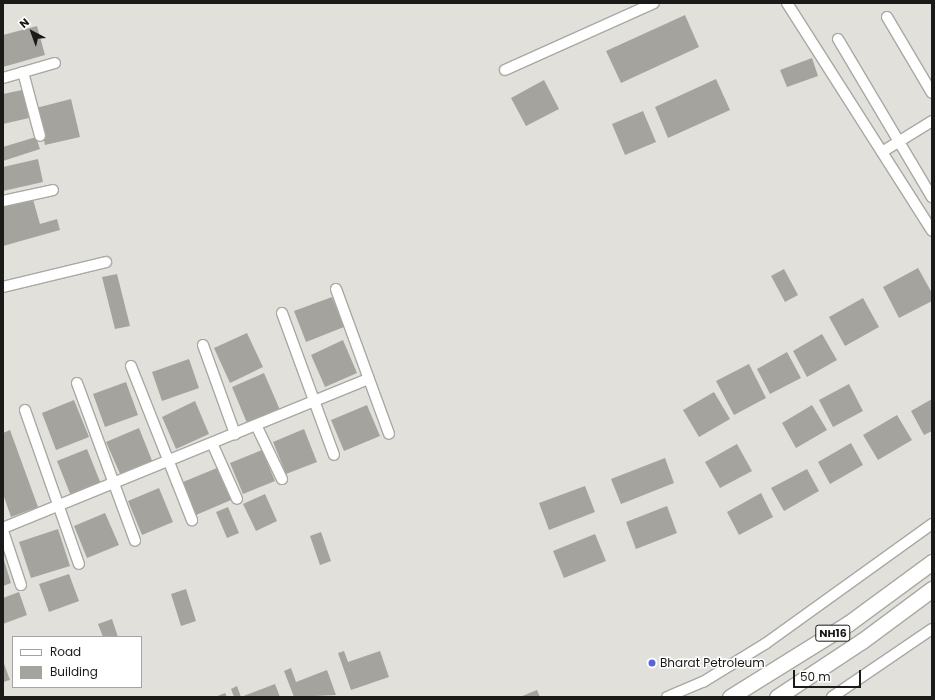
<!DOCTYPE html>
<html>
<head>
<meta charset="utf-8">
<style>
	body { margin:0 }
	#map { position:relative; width:935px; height:700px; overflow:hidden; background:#e2e0da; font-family:Poppins,sans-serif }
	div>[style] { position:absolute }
	.building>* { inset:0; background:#a5a39e }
	.roads { filter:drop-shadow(1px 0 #aaa8a2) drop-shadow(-1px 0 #aaa8a2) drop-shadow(0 1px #aaa8a2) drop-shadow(0 -1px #aaa8a2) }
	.minor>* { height:10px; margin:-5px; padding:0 5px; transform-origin:5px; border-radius:5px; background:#fff }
	.highway>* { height:15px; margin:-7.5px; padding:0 7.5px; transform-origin:7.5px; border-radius:7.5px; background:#fff }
	.dots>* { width:11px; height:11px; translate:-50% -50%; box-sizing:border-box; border:2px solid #fff; border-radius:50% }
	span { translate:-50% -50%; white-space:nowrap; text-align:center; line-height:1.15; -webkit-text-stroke:3px #fff; paint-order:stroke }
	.shield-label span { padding:1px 3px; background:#fff; border:1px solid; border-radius:3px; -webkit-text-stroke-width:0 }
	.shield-label { font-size:11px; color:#1a1a18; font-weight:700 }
	.poi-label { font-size:12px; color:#1a1a18 }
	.left { translate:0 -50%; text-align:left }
	.frame { position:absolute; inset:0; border:4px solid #1a1a18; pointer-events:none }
	.legend { position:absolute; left:12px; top:636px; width:130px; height:52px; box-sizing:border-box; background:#fff; border:1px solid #a3a3a3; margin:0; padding:5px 7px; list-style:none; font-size:12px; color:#1a1a18 }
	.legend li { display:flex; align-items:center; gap:8px; height:20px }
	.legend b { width:20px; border:1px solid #a3a3a3 }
	.north { position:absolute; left:12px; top:12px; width:40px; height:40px; -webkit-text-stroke:3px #fff; paint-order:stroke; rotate:319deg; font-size:11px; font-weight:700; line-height:16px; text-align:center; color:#1a1a18 }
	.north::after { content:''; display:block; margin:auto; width:14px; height:18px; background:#1a1a18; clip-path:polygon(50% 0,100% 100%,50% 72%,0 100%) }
	.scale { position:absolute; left:793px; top:670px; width:68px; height:18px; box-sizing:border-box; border:2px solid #1a1a18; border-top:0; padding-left:5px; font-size:12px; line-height:14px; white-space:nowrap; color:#1a1a18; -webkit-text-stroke:3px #fff; paint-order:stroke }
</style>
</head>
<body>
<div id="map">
	<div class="building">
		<i style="clip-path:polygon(685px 15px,699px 47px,621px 83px,606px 51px)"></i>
		<i style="clip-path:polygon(37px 26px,45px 55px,3px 67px,3px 35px)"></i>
		<i style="clip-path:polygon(812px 58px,818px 76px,787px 87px,780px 70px)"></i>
		<i style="clip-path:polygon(716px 79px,730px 110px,668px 138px,655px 107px)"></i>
		<i style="clip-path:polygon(544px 80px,559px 109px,526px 126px,511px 98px)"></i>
		<i style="clip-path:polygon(22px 90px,29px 118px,3px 124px,3px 94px)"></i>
		<i style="clip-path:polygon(71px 99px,80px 137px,45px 145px,36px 108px)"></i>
		<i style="clip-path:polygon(643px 111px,656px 142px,625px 155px,612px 124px)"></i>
		<i style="clip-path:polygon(36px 137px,40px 149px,3px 161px,3px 147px)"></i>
		<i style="clip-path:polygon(38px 159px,43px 182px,3px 191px,3px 167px)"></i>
		<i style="clip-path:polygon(32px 196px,40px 224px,57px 219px,60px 230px,3px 246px,3px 205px)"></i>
		<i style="clip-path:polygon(918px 268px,932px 293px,932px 301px,899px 318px,883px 287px)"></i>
		<i style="clip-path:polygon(784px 269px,798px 295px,785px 302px,771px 276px)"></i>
		<i style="clip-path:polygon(117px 274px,130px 326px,115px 329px,102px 277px)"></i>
		<i style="clip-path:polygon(332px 297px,344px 327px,306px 342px,294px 311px)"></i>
		<i style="clip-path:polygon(863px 298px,879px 327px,845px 346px,829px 317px)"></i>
		<i style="clip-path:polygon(247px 333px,263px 367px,230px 383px,214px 348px)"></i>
		<i style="clip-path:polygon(822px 334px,837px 360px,807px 377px,793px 351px)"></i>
		<i style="clip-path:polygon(343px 340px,357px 373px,325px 387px,311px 355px)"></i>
		<i style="clip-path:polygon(787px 352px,801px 378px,770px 394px,757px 369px)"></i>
		<i style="clip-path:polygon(189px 359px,199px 388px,162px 401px,152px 372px)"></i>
		<i style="clip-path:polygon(749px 364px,766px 398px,734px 415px,716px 381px)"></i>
		<i style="clip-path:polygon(264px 373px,280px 410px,247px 423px,232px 387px)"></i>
		<i style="clip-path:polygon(126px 382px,138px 415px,105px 427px,93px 394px)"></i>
		<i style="clip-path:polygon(849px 384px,863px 411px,833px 427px,819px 400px)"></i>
		<i style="clip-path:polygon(714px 392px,730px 419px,699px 437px,683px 410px)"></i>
		<i style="clip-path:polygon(932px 399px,932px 431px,924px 435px,911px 411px)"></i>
		<i style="clip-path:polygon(74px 400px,89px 437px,56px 450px,42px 413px)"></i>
		<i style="clip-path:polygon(195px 401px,209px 434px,176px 449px,162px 417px)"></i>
		<i style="clip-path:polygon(367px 405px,380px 436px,344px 451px,331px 420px)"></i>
		<i style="clip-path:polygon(812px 405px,827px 430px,796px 448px,782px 423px)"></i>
		<i style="clip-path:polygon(897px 415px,912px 440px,878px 460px,863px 435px)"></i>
		<i style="clip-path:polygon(139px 428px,153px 463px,121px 476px,106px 442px)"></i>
		<i style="clip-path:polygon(304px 429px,317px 462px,286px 474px,273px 442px)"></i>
		<i style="clip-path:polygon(10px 430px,38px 507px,11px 517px,3px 494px,3px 433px)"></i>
		<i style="clip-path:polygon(851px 443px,863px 465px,830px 484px,818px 462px)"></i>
		<i style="clip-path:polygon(737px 444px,752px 471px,720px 488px,705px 462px)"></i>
		<i style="clip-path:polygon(87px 449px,101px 484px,71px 496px,57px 461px)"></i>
		<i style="clip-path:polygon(262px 450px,275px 481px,243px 494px,230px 463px)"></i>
		<i style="clip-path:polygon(665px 458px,674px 483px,621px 504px,611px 479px)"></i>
		<i style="clip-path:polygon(217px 468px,231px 500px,196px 515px,183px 482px)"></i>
		<i style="clip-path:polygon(807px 469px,819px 491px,784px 511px,771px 488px)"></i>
		<i style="clip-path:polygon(585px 486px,595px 512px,549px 530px,539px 503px)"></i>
		<i style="clip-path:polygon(159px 488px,173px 522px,142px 535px,128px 501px)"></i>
		<i style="clip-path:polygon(761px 493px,773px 517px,739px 535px,727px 512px)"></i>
		<i style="clip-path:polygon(265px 494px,277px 521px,256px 531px,243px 504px)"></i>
		<i style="clip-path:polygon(667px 506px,677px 533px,636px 549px,626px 522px)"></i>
		<i style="clip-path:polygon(228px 507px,239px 533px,227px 538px,216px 512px)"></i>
		<i style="clip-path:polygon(105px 513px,119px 545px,87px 558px,74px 526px)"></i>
		<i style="clip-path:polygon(58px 529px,70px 566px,31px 578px,19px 542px)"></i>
		<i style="clip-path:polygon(321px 532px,331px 561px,320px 565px,310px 536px)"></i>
		<i style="clip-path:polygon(595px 534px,606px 561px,564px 578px,553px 551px)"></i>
		<i style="clip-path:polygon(3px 557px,11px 583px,3px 586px)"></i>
		<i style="clip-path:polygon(69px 574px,79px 601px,49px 612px,39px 584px)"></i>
		<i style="clip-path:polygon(186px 589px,196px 621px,181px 626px,171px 594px)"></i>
		<i style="clip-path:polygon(19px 592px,27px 615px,3px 624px,3px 598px)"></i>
		<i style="clip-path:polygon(112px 619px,118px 637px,103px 637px,98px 624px)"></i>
		<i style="clip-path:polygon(344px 651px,348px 662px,380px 651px,389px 677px,351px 690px,338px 653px)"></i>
		<i style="clip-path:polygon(3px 661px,10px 680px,3px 682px)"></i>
		<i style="clip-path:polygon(291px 668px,296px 682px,327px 670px,336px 695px,294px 697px,284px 671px)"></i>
		<i style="clip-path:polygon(275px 684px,280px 697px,241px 697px)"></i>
		<i style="clip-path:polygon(237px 686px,241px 697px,234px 697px,231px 689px)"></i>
		<i style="clip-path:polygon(537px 690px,540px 697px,520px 697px)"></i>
		<i style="clip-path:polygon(225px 693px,227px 697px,215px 697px)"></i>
	</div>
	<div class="roads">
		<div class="minor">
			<i style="left:787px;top:3px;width:270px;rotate:57.5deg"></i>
			<i style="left:887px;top:17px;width:88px;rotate:59.4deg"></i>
			<i style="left:838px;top:39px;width:184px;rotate:59.3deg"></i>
			<i style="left:505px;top:70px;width:163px;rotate:-24.2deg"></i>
			<i style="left:23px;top:72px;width:66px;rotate:75.1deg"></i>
			<i style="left:3px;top:78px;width:54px;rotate:-16.1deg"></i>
			<i style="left:882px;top:152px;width:59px;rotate:-31.8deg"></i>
			<i style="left:3px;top:201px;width:51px;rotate:-12.4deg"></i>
			<i style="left:3px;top:287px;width:106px;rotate:-13.6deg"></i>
			<i style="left:336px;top:289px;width:154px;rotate:69.9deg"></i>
			<i style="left:282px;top:313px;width:151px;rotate:69.9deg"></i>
			<i style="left:203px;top:345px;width:95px;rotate:70.2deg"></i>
			<i style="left:131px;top:366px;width:166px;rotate:68.4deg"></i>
			<i style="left:77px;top:383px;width:168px;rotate:69.8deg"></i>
			<i style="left:25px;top:410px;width:163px;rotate:70.7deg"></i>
			<i style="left:256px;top:425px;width:60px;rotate:64.3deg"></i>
			<i style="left:212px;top:443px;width:61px;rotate:65.9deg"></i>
			<i style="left:3px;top:528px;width:395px;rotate:-22.2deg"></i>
			<i style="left:3px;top:531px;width:57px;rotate:71.6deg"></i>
			<i style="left:667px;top:697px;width:39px;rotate:-23deg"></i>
			<i style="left:703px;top:682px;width:73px;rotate:-31.5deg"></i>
			<i style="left:765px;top:644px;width:206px;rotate:-35.7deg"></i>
			<i style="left:832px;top:697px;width:121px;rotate:-34.2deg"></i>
		</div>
		<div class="highway">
			<i style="left:730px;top:697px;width:140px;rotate:-31.9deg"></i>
			<i style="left:849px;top:623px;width:103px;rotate:-36.3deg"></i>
			<i style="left:777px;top:697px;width:102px;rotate:-33.4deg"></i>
			<i style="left:862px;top:641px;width:87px;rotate:-36.6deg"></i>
		</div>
	</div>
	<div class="dots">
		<i style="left:652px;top:663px;background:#5665dc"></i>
	</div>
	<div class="shield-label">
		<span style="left:833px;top:633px">NH16</span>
	</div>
	<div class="poi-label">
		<span class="left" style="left:660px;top:663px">Bharat Petroleum</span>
	</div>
	<div class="frame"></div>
	<ul class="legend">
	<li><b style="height:5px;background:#fff"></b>Road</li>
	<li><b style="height:11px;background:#a5a39e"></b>Building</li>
	</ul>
	<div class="north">N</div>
	<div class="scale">50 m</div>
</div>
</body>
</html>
